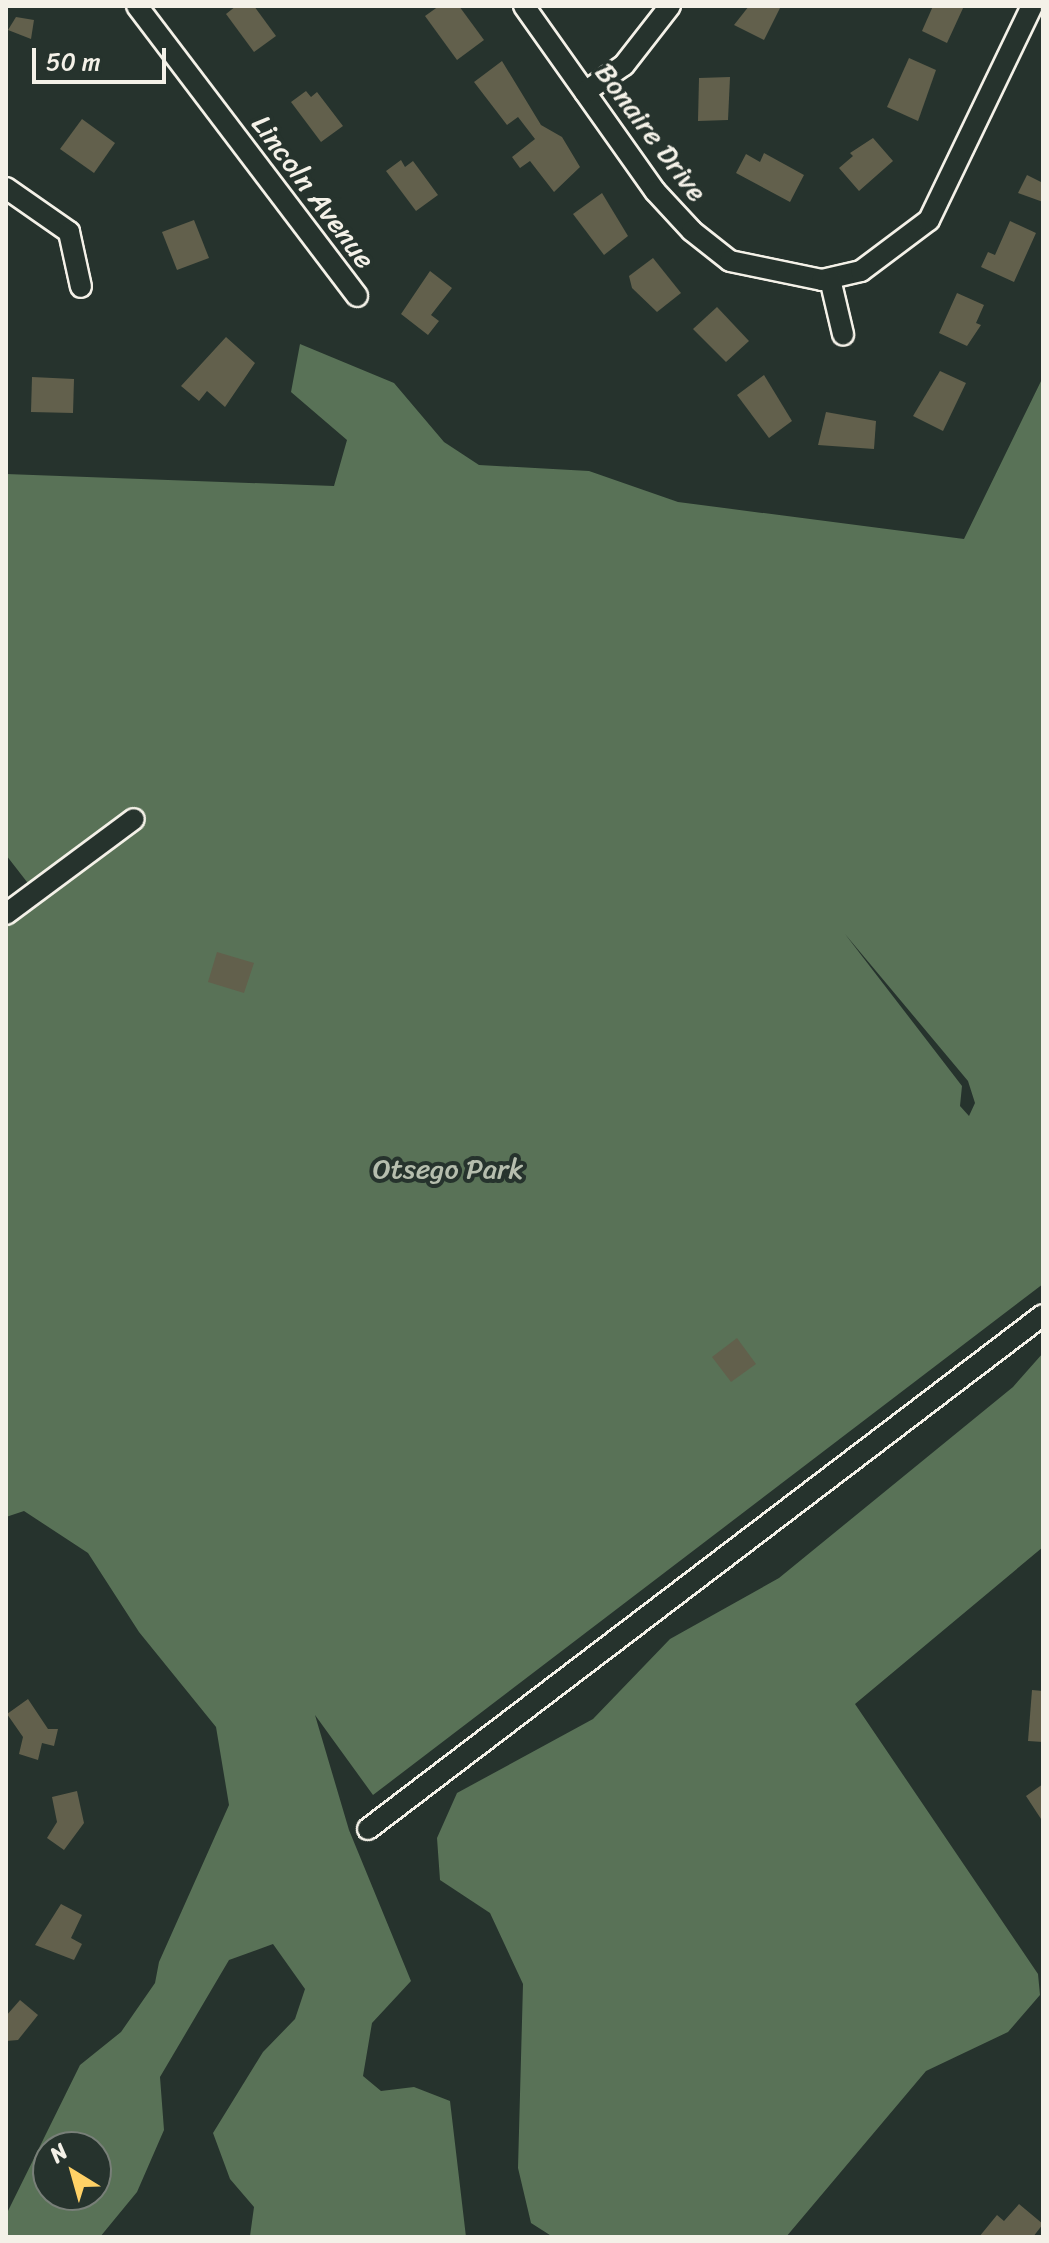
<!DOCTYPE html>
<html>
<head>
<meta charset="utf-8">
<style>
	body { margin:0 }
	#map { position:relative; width:1049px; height:2243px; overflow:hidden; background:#26332d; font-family:Sriracha,sans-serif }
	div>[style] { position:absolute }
	.green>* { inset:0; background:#597257 }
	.building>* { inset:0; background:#62604c }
	.roads { filter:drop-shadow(2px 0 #f4f1e8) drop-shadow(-2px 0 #f4f1e8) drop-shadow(0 2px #f4f1e8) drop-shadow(0 -2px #f4f1e8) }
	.street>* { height:20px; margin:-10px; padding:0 10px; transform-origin:10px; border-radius:10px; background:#26332d }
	span { translate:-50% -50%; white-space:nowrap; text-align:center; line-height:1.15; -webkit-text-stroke:8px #26332d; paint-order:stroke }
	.street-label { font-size:28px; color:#f4f1e8 }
	.park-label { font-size:28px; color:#b6beae }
	.frame { position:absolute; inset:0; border:8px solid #f4f1e8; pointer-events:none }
	.north { position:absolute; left:32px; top:2131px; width:80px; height:80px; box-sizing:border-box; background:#26332d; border:2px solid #787f78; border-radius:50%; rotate:323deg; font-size:22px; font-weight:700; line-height:32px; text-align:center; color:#f4f1e8 }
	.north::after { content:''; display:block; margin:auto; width:28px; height:36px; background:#ffd166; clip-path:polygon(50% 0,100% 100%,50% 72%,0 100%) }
	.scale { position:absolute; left:32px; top:48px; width:134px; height:36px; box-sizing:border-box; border:4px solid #f4f1e8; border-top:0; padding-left:10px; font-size:24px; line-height:28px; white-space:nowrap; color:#f4f1e8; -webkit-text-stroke:6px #26332d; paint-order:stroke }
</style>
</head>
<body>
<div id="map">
	<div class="green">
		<i style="clip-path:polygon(evenodd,300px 344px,394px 383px,444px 442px,479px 465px,589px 471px,678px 502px,964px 539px,1043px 377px,1043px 1284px,373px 1795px,315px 1715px,349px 1830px,411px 1981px,372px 2023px,363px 2076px,381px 2091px,414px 2087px,450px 2101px,466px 2237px,179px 2237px,250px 2236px,254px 2207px,230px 2179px,213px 2133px,263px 2052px,295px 2019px,305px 1989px,273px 1944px,229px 1960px,160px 2077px,164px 2130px,137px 2192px,100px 2237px,6px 2237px,6px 2215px,80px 2065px,121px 2032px,155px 1983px,159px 1962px,229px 1805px,216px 1727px,139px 1632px,88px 1553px,24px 1511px,6px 1517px,6px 926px,41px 900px,6px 855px,6px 474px,334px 486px,347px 440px,291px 392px,300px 344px,845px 934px,968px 1081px,975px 1103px,969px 1116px,960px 1106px,962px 1086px,845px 934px,300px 344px,48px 2147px,96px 2147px,96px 2195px,48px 2195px,48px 2147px)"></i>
		<i style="clip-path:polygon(1043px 1353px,1043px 1547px,855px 1704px,1038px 1974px,1040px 1995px,1008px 2032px,926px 2071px,786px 2237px,553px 2237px,531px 2223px,518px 2168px,523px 1984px,490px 1913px,440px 1880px,437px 1838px,457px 1793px,593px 1719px,670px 1639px,779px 1578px,1013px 1387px)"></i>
	</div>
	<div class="building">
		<i style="clip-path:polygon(236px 6px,254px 6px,276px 36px,254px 52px,226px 14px)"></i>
		<i style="clip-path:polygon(439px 6px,459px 6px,484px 40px,457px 60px,425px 16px)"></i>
		<i style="clip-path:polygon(749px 6px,781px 6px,764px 40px,734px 25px)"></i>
		<i style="clip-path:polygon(933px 6px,964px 6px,947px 43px,922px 31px)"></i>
		<i style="clip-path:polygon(16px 17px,34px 20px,31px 39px,8px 30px)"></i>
		<i style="clip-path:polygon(909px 58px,936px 70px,918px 121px,887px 107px)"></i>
		<i style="clip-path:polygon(502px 61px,541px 125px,562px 137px,580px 167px,554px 192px,530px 161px,520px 168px,512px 157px,535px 139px,518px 117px,507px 125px,474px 82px)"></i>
		<i style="clip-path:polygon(730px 77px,728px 120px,698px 121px,699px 78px)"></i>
		<i style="clip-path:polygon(306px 91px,311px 97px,317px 92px,343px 126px,321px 142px,291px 102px)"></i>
		<i style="clip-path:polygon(82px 119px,115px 143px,94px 173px,60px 149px)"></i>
		<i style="clip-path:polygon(873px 138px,893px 161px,859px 191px,839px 168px,853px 156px,850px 153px)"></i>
		<i style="clip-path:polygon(764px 153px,804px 175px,790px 202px,736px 173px,746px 154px,760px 162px)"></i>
		<i style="clip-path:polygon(401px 160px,405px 167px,413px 161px,438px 195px,416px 211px,386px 171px)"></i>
		<i style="clip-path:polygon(1027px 175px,1043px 183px,1043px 202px,1018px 193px)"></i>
		<i style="clip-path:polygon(602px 193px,628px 236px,604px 255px,573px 214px)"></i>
		<i style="clip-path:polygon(194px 220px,209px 258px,177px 270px,162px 232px)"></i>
		<i style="clip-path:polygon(1010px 221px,1036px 233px,1014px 282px,981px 267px,988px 252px,995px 255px)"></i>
		<i style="clip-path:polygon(653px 258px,681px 293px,657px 312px,632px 288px,629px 276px)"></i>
		<i style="clip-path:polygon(430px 271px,452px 288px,431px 315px,439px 321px,428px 335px,401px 314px)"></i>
		<i style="clip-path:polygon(957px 293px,984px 305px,976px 323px,981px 325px,967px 346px,939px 333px)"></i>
		<i style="clip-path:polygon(717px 307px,749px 341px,726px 362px,693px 329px)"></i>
		<i style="clip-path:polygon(226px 337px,255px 363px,225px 407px,207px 391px,199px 401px,181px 386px)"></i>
		<i style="clip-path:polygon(940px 371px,966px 383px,943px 431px,913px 416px)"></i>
		<i style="clip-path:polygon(764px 375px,792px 421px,769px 438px,737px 395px)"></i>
		<i style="clip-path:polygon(32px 377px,74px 379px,73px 413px,31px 412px)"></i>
		<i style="clip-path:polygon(826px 412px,876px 421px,874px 449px,818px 445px)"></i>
		<i style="clip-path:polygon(217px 952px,254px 963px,244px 993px,208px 982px)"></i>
		<i style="clip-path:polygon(737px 1338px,756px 1364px,731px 1382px,712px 1357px)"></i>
		<i style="clip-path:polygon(1032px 1690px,1043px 1691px,1043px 1742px,1028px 1741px)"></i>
		<i style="clip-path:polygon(28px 1699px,48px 1729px,58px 1729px,54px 1746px,42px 1743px,38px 1760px,19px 1754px,23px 1737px,7px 1714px)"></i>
		<i style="clip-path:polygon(1043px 1784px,1043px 1822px,1026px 1796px)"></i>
		<i style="clip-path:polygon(77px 1791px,84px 1823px,64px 1850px,47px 1838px,57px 1822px,52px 1797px)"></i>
		<i style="clip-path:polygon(61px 1904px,82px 1915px,71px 1938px,82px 1944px,74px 1960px,35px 1945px)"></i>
		<i style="clip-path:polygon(20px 2000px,38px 2015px,18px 2040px,6px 2041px,6px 2016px)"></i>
		<i style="clip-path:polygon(1019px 2204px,1043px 2224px,1033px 2237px,979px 2237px,997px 2215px,1004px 2221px)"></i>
	</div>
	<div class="roads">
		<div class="street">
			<i style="left:137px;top:6px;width:364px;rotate:52.8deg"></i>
			<i style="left:524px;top:6px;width:227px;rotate:54.7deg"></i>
			<i style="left:655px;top:191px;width:54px;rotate:47.2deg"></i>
			<i style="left:692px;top:231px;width:48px;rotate:38.3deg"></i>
			<i style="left:730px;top:261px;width:94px;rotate:11.7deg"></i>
			<i style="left:822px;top:280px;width:40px;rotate:-13deg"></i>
			<i style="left:861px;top:271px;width:85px;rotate:-36.9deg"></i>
			<i style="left:929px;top:220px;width:237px;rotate:-64.3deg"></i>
			<i style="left:585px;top:92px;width:47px;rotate:-34.7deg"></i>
			<i style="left:624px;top:65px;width:75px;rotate:-52.1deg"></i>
			<i style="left:6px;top:188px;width:77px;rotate:34.9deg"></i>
			<i style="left:69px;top:232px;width:56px;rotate:77.7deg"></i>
			<i style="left:830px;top:279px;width:57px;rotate:76.7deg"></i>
			<i style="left:6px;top:914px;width:159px;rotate:-36.6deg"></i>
			<i style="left:368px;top:1829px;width:848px;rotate:-37.29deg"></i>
		</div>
	</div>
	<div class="street-label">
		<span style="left:651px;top:132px;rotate:53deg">Bonaire Drive</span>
		<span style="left:313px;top:192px;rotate:53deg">Lincoln Avenue</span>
	</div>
	<div class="park-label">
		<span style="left:448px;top:1169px">Otsego Park</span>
	</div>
	<div class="frame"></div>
	<div class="north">N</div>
	<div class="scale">50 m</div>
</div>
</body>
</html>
